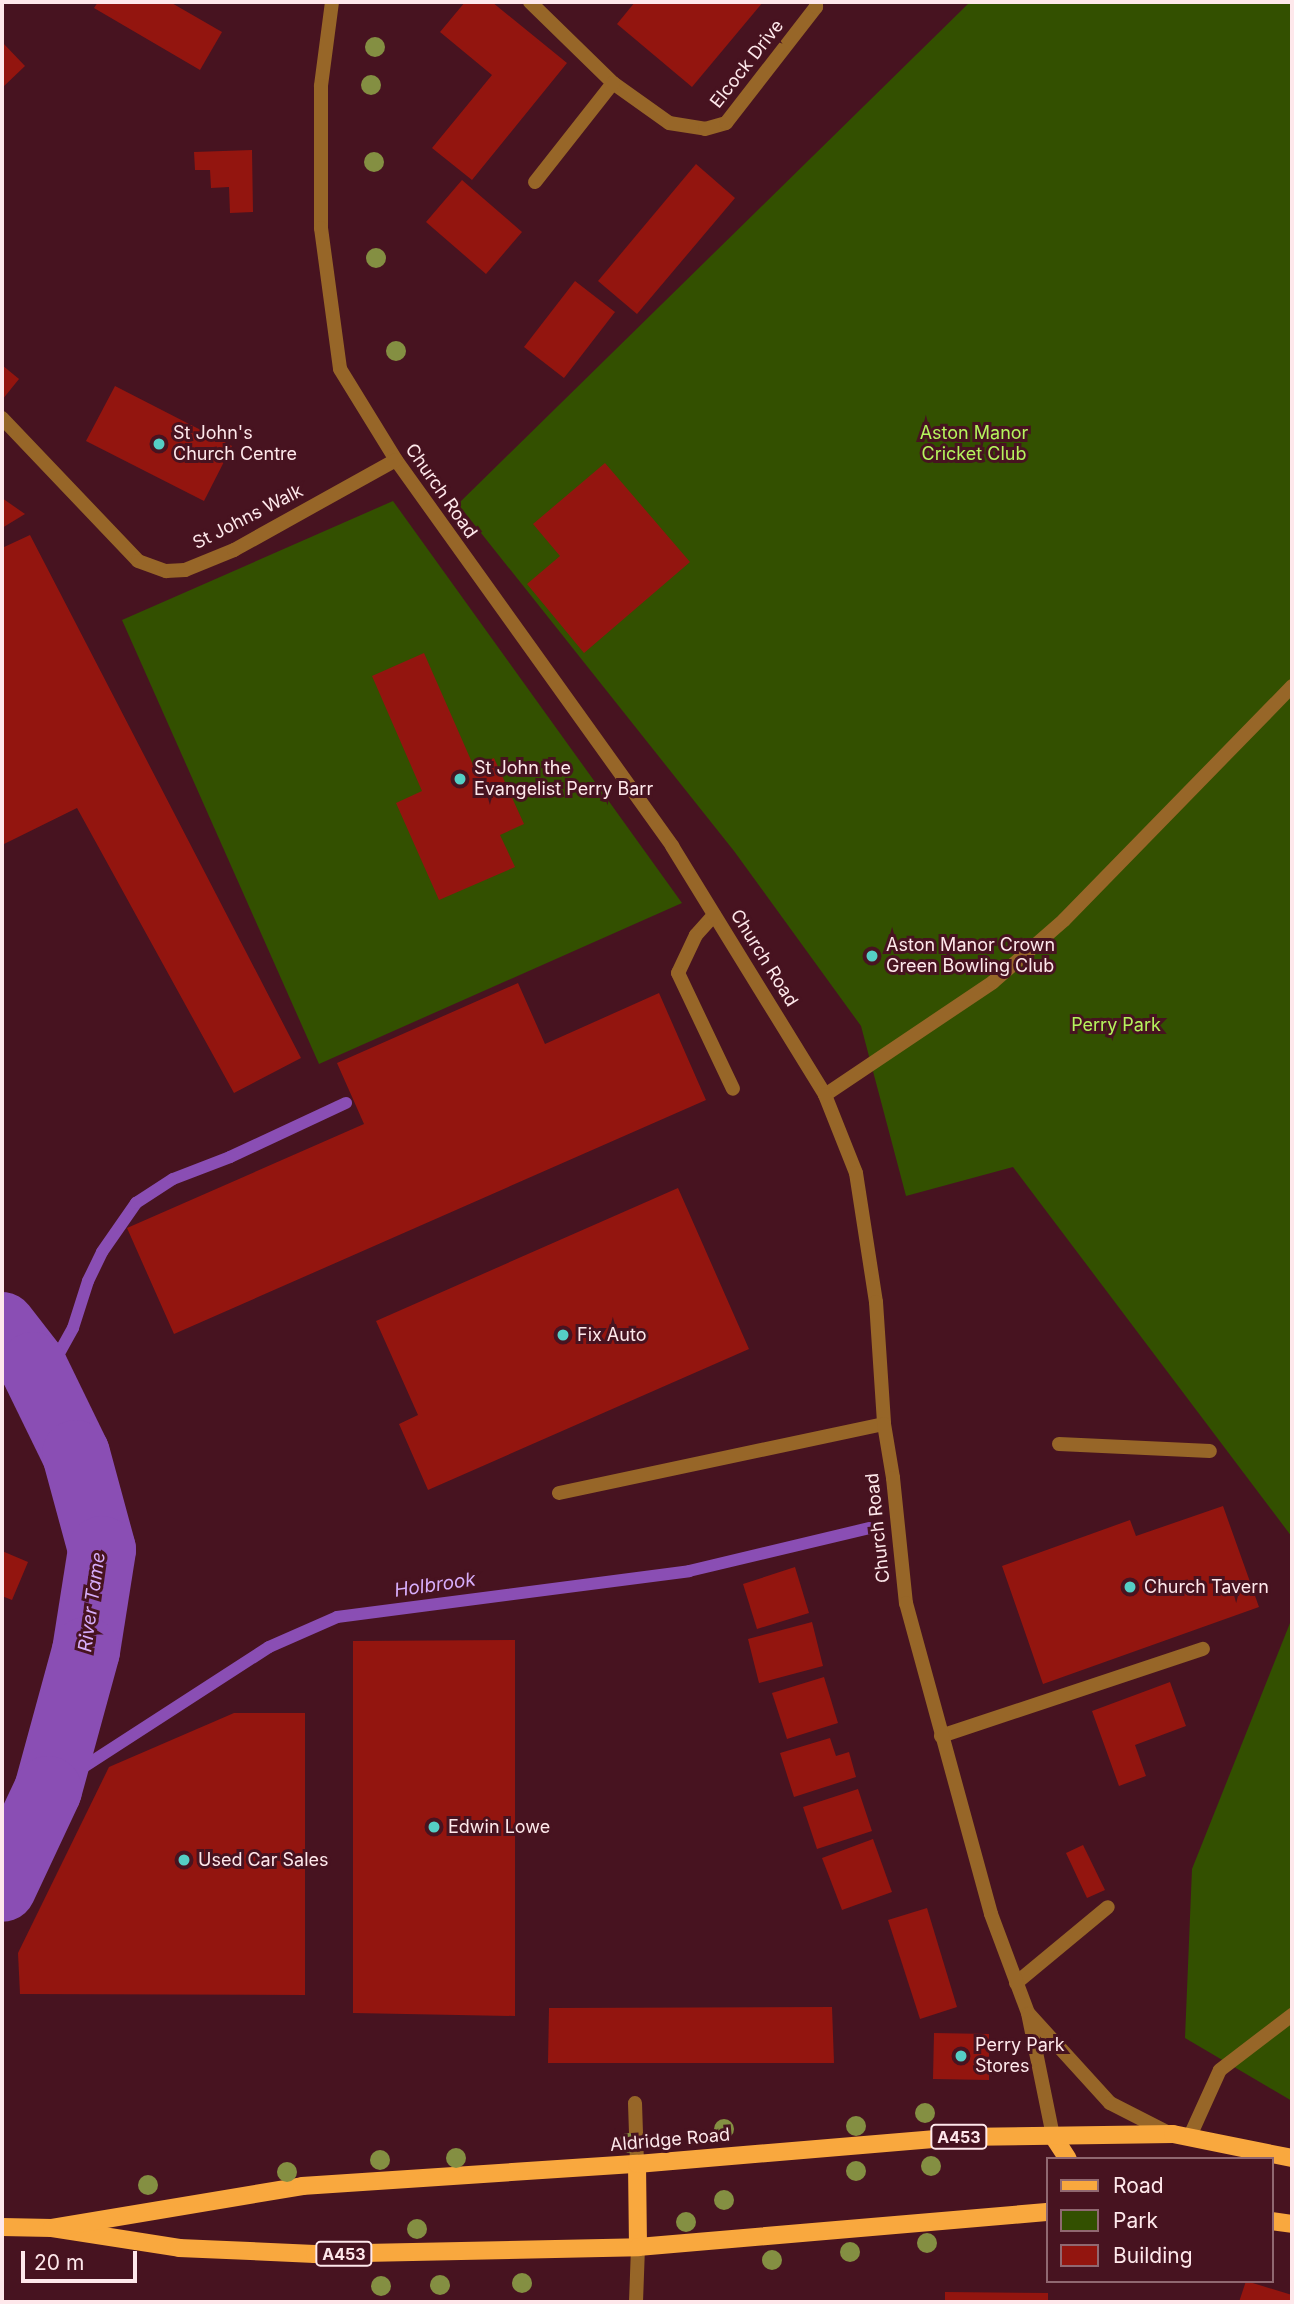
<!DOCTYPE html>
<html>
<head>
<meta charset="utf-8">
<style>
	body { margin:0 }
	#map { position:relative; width:1294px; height:2304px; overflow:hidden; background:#471320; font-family:Inter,sans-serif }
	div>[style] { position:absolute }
	.green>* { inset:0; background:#335000 }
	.stream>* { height:12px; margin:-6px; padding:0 6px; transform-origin:6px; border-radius:6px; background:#8a4eb4 }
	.river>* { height:68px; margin:-34px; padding:0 34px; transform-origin:34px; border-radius:34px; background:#8a4eb4 }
	.building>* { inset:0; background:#93150f }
	.lane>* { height:14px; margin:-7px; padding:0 7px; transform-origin:7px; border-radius:7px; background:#976628 }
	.street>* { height:14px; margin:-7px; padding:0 7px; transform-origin:7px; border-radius:7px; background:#976628 }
	.primary>* { height:18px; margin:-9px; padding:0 9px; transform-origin:9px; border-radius:9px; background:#f9a83e }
	.trees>* { width:20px; height:20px; margin:-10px; border-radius:50%; background:#848f42 }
	.dots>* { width:19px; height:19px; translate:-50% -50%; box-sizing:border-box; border:4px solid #471320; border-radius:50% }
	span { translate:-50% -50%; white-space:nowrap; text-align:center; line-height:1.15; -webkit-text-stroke:6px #471320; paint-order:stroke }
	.shield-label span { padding:2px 5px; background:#471320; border:2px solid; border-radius:5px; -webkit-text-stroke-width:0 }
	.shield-label { font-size:16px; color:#fee8eb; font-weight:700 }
	.street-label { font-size:18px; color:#fee8eb }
	.poi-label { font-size:18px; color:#fee8eb }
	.left { translate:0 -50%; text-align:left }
	.park-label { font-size:18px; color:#b5f45d }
	.water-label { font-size:19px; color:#d7adfa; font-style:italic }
	.frame { position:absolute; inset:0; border:4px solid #fee8eb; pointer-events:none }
	.legend { position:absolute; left:1046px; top:2157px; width:228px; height:126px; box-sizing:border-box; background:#471320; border:2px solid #906871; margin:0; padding:9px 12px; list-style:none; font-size:21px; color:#fee8eb }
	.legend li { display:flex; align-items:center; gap:14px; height:35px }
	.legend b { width:35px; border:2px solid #906871 }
	.scale { position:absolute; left:21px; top:2251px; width:116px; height:32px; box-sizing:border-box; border:4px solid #fee8eb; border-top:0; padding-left:9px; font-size:21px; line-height:24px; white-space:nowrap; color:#fee8eb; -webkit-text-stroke:5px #471320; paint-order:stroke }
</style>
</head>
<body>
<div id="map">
	<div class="green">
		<i style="clip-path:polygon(970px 2px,1292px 2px,1292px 1537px,1013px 1167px,906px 1196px,861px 1026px,734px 851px,458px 504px)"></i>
		<i style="clip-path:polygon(393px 501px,682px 903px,319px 1064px,122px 620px)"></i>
		<i style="clip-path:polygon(1292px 1618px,1292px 2101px,1185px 2038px,1192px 1869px)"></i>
	</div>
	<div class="stream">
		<i style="left:42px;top:1384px;width:64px;rotate:-61deg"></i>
		<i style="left:73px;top:1328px;width:49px;rotate:-72.3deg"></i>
		<i style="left:88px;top:1281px;width:32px;rotate:-64deg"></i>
		<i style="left:102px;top:1252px;width:60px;rotate:-55.2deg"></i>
		<i style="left:136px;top:1203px;width:44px;rotate:-33deg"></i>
		<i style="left:173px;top:1179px;width:61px;rotate:-21.1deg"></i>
		<i style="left:230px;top:1157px;width:128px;rotate:-25deg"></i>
		<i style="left:48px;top:1790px;width:263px;rotate:-32.9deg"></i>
		<i style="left:269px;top:1647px;width:74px;rotate:-23.8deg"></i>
		<i style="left:337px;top:1617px;width:355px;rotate:-7.4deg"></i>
		<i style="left:689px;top:1571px;width:185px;rotate:-13.4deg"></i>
	</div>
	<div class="river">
		<i style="left:2px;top:1326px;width:51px;rotate:52.2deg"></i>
		<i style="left:33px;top:1366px;width:98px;rotate:64deg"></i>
		<i style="left:76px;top:1454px;width:99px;rotate:74.8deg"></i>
		<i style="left:102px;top:1550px;width:102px;rotate:99deg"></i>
		<i style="left:86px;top:1651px;width:144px;rotate:105.3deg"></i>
		<i style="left:48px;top:1790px;width:108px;rotate:115.1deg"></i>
	</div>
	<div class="building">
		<i style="clip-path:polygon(98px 2px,170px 2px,222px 32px,200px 70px,94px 8px)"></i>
		<i style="clip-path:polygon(465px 2px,492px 2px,567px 63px,472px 180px,432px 148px,492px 75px,440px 32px)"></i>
		<i style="clip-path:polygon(635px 2px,763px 2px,692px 87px,617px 24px)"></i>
		<i style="clip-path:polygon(2px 42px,25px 66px,2px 88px)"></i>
		<i style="clip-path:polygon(252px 150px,253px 212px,230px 213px,229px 187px,211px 188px,210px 170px,195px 170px,194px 152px)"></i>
		<i style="clip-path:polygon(696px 164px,735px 198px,637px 314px,598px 281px)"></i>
		<i style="clip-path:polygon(462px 180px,522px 232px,486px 274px,426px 222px)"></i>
		<i style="clip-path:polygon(575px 281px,615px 312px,564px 378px,524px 347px)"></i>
		<i style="clip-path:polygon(2px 365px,19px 379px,2px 400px)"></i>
		<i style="clip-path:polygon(115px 386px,232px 446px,204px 501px,86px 441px)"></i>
		<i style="clip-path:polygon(605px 463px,690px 562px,584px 653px,527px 584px,560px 556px,533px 524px)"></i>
		<i style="clip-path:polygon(2px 498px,25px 514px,2px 528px)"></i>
		<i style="clip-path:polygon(30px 535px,301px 1058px,234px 1093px,77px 808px,2px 845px,2px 548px)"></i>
		<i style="clip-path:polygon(424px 653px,474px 767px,494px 758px,524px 824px,500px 835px,515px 867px,439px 900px,396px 803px,422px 791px,372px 676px)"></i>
		<i style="clip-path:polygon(518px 983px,545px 1044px,659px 993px,706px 1100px,174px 1334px,127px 1228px,364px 1124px,337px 1063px)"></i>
		<i style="clip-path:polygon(678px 1188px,749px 1349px,428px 1490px,399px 1424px,418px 1415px,376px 1321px)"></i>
		<i style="clip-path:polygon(1223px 1506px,1259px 1607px,1043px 1684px,1002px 1566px,1130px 1520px,1136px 1536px)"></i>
		<i style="clip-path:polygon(2px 1551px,28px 1562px,12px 1600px,2px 1596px)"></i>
		<i style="clip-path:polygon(795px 1567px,809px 1613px,757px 1629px,743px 1584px)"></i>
		<i style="clip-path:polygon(812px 1622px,823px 1666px,759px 1683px,748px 1639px)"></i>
		<i style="clip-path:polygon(515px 1640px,515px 2016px,353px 2013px,353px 1641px)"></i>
		<i style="clip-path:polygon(824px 1677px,838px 1723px,787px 1739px,772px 1693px)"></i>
		<i style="clip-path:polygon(1170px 1682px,1186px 1726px,1135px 1745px,1146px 1776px,1119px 1786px,1092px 1711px)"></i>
		<i style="clip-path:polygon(234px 1713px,305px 1713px,305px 1995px,20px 1994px,18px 1953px,109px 1767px)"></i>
		<i style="clip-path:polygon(830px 1738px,836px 1756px,849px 1752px,856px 1777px,794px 1797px,780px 1753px)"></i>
		<i style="clip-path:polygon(858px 1789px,872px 1831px,817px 1849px,803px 1807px)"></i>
		<i style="clip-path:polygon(873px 1839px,892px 1892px,842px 1910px,822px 1858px)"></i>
		<i style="clip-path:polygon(1083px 1845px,1105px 1890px,1087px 1898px,1066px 1853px)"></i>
		<i style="clip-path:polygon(927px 1908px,957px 2007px,920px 2019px,888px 1920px)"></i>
		<i style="clip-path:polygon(832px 2007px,834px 2063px,548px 2063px,549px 2008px)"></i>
		<i style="clip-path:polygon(934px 2033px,989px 2034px,989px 2080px,933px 2079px)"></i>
		<i style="clip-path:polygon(1246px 2281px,1292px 2295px,1292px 2302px,1239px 2302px)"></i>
		<i style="clip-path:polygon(945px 2292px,1048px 2293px,1048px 2302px,945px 2302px)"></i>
	</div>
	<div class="lane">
		<i style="left:714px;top:915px;width:27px;rotate:132deg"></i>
		<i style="left:696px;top:935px;width:42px;rotate:115.3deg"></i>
		<i style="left:678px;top:973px;width:128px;rotate:64.6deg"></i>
		<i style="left:825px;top:1095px;width:202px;rotate:-33.9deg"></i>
		<i style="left:993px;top:982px;width:94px;rotate:-41.1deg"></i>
		<i style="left:1064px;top:920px;width:327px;rotate:-45.7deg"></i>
		<i style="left:1059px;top:1444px;width:151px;rotate:2.7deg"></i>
		<i style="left:559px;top:1493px;width:332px;rotate:-12deg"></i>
		<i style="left:941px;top:1736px;width:276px;rotate:-18.4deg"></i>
		<i style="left:1016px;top:1983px;width:119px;rotate:-39.6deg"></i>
		<i style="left:635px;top:2103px;width:61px;rotate:88.1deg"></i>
		<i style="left:1190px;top:2136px;width:72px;rotate:-65.6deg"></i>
		<i style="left:1220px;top:2070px;width:91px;rotate:-37.4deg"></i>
	</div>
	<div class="street">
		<i style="left:332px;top:2px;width:85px;rotate:97.5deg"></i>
		<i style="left:321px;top:86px;width:142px;rotate:90deg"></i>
		<i style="left:321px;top:228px;width:142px;rotate:82.3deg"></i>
		<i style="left:340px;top:369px;width:107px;rotate:58.4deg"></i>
		<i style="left:396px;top:460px;width:475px;rotate:54.4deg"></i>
		<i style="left:672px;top:846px;width:292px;rotate:58.4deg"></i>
		<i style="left:825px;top:1095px;width:84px;rotate:68.3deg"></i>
		<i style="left:856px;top:1173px;width:131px;rotate:81.2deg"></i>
		<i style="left:876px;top:1302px;width:122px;rotate:86.2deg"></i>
		<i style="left:884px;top:1424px;width:55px;rotate:80.5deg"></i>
		<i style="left:893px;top:1478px;width:126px;rotate:84.1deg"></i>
		<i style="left:906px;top:1603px;width:322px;rotate:74.7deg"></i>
		<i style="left:991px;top:1914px;width:106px;rotate:69.5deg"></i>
		<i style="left:1028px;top:2013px;width:126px;rotate:78.5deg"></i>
		<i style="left:530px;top:2px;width:116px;rotate:44.3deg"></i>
		<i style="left:613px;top:83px;width:69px;rotate:35.5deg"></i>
		<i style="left:669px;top:123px;width:36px;rotate:9deg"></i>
		<i style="left:705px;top:129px;width:22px;rotate:-16deg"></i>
		<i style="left:726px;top:123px;width:147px;rotate:-52.2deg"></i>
		<i style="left:816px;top:7px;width:5px;rotate:-90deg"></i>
		<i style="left:535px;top:182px;width:126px;rotate:-51.8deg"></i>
		<i style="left:2px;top:418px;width:197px;rotate:46.4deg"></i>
		<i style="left:138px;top:561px;width:30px;rotate:20deg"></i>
		<i style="left:166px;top:571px;width:19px;rotate:-3deg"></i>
		<i style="left:185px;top:570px;width:53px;rotate:-22.2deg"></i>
		<i style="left:234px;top:550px;width:185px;rotate:-29.1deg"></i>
		<i style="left:1029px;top:2014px;width:120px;rotate:47.7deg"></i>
		<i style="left:1110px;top:2103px;width:66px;rotate:27deg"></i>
		<i style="left:636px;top:2302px;width:55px;rotate:-87.9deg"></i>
	</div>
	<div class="primary">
		<i style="left:1053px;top:2136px;width:27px;rotate:57deg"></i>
		<i style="left:637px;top:2164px;width:83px;rotate:89.3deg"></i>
		<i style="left:1271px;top:2221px;width:21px;rotate:8deg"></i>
		<i style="left:2px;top:2227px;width:50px;rotate:1.1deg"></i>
		<i style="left:52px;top:2228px;width:129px;rotate:8.9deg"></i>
		<i style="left:179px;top:2248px;width:136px;rotate:2.5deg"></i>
		<i style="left:315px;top:2254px;width:323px;rotate:-1.2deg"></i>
		<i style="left:638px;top:2247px;width:410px;rotate:-4.9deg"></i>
		<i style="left:52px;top:2228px;width:254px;rotate:-9.5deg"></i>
		<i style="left:302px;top:2186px;width:336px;rotate:-3.8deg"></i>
		<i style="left:637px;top:2164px;width:321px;rotate:-4.8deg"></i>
		<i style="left:957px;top:2137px;width:216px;rotate:-0.8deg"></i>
		<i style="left:1173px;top:2134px;width:121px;rotate:11.4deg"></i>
	</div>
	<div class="trees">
		<i style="left:375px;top:47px"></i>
		<i style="left:371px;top:85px"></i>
		<i style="left:374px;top:162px"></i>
		<i style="left:376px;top:258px"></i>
		<i style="left:396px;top:351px"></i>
		<i style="left:925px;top:2113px"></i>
		<i style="left:856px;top:2126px"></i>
		<i style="left:724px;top:2129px"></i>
		<i style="left:628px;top:2143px"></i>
		<i style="left:456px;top:2158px"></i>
		<i style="left:380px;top:2160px"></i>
		<i style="left:931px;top:2166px"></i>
		<i style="left:856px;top:2171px"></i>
		<i style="left:287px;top:2172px"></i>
		<i style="left:148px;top:2185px"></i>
		<i style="left:724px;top:2200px"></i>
		<i style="left:686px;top:2222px"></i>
		<i style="left:417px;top:2229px"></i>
		<i style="left:927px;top:2243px"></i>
		<i style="left:850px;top:2252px"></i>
		<i style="left:772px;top:2260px"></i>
		<i style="left:522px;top:2283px"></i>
		<i style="left:440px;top:2285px"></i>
		<i style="left:381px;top:2286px"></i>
	</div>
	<div class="dots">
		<i style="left:159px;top:444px;background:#55cec5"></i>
		<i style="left:460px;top:779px;background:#55cec5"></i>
		<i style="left:872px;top:956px;background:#55cec5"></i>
		<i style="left:563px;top:1335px;background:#55cec5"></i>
		<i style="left:1130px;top:1587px;background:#55cec5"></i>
		<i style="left:434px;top:1827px;background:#55cec5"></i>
		<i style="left:184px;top:1860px;background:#55cec5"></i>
		<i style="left:961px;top:2056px;background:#55cec5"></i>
	</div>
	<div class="shield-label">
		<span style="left:959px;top:2137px">A453</span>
		<span style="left:344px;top:2254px">A453</span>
	</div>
	<div class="street-label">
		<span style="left:747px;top:64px;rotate:-52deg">Elcock Drive</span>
		<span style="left:441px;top:491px;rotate:55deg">Church Road</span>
		<span style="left:248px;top:517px;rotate:-27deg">St Johns Walk</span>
		<span style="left:764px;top:958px;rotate:58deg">Church Road</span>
		<span style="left:878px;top:1528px;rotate:-96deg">Church Road</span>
		<span style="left:670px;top:2140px;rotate:-5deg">Aldridge Road</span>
	</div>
	<div class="poi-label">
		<span class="left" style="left:173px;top:444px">St John's<br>Church Centre</span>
		<span class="left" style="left:474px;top:779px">St John the<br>Evangelist Perry Barr</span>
		<span class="left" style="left:886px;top:956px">Aston Manor Crown<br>Green Bowling Club</span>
		<span class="left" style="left:577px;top:1335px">Fix Auto</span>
		<span class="left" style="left:1144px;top:1587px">Church Tavern</span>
		<span class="left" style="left:448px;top:1827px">Edwin Lowe</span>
		<span class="left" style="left:198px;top:1860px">Used Car Sales</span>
		<span class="left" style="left:975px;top:2056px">Perry Park<br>Stores</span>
	</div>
	<div class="park-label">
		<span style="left:974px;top:444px">Aston Manor<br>Cricket Club</span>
		<span style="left:1116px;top:1025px">Perry Park</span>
	</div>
	<div class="water-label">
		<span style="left:435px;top:1585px;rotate:-8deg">Holbrook</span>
		<span style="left:92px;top:1602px;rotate:-82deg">River Tame</span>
	</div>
	<div class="frame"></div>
	<ul class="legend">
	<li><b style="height:9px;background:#f9a83e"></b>Road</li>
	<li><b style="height:19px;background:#335000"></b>Park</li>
	<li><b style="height:19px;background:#93150f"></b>Building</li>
	</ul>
	<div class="scale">20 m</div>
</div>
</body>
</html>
